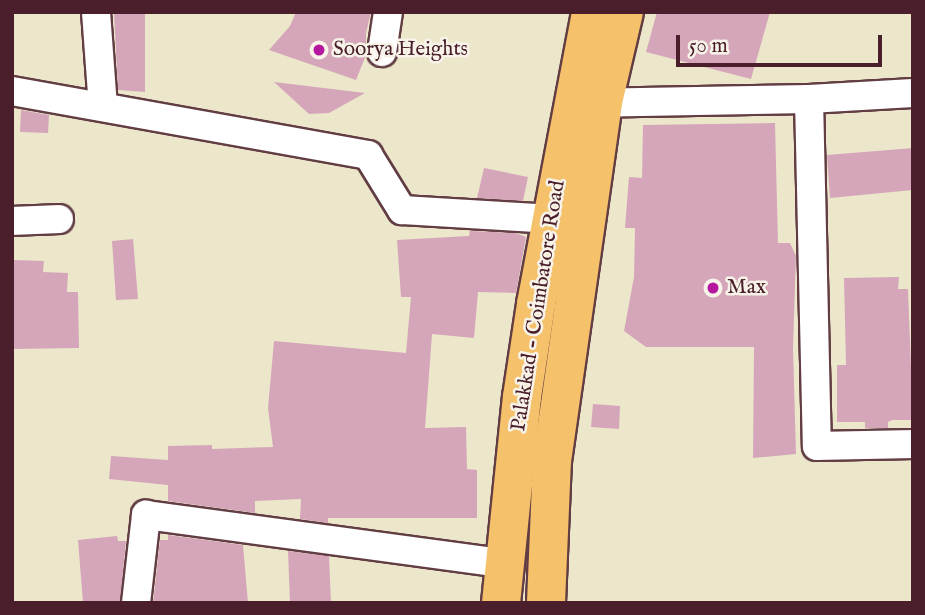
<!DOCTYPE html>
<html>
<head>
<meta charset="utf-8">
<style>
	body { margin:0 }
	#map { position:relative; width:925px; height:615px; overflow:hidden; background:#ece6cb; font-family:"IM FELL English",serif }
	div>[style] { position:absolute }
	.building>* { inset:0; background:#d5a6ba }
	.roads { filter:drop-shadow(2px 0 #623d43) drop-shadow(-2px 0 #623d43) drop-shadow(0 2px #623d43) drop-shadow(0 -2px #623d43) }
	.minor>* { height:28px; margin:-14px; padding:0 14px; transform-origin:14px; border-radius:14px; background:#fff }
	.primary>* { height:38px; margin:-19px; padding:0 19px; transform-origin:19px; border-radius:19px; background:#f5c16b }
	.dots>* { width:19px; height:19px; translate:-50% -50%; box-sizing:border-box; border:4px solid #f7f3e8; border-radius:50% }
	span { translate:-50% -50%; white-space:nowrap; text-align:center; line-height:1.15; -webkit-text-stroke:5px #f7f3e8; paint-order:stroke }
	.poi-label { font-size:21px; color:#4a1f2b }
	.left { translate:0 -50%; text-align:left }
	.street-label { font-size:21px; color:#4a1f2b }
	.frame { position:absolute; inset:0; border:14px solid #4a1f2b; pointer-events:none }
	.scale { position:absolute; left:676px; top:35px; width:206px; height:32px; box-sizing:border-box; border:4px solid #4a1f2b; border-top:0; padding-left:9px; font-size:21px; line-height:24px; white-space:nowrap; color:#4a1f2b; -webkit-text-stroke:5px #f7f3e8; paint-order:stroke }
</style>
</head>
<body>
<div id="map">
	<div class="building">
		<i style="clip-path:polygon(114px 12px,145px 12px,145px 92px,118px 90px)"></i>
		<i style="clip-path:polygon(296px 12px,371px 12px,366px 33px,366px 55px,356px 80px,269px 50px,290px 26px)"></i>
		<i style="clip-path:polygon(657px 12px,770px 12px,751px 79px,646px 52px)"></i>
		<i style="clip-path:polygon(274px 82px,365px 93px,329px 113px,309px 114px)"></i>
		<i style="clip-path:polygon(21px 110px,49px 115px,48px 133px,20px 132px)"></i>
		<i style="clip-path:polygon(775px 123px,778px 243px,790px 243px,796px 256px,793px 348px,796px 454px,753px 458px,754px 347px,646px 347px,624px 331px,634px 277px,635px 228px,625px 228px,629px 177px,642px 178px,643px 125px)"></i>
		<i style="clip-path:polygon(913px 148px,913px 190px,830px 198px,827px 155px)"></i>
		<i style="clip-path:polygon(484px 168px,528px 177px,523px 201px,477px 198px)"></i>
		<i style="clip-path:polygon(470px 231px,516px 233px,526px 237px,516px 293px,478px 292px,474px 338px,432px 334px,425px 428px,466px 427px,467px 469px,477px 470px,477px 518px,328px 518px,328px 523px,300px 519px,301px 499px,255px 501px,255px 513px,168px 501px,168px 485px,109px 479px,111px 456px,168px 460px,168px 446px,212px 445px,212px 449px,273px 447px,268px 408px,274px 341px,406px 353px,411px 297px,401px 297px,397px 240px,469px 236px)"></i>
		<i style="clip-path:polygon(133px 239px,138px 299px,116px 300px,112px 241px)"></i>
		<i style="clip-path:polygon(13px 260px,44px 261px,43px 272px,68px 273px,67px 292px,78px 292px,79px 348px,12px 349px)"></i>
		<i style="clip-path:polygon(899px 277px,898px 289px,908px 289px,913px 420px,892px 420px,888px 422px,888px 428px,865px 428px,865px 422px,837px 422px,837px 365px,846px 365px,844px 278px)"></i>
		<i style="clip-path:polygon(593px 404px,620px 406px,619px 429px,591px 427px)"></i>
		<i style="clip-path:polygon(168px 535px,243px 545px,248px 603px,153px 603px,160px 540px,168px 540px)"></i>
		<i style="clip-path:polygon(117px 536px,118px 541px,126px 541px,120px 603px,83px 603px,78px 540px)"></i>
		<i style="clip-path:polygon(288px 551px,329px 556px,331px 603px,290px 603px)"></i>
	</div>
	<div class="roads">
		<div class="minor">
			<i style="left:96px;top:12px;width:95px;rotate:85.8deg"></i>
			<i style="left:382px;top:52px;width:40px;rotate:-81.5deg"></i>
			<i style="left:12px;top:91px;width:362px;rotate:10.2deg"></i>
			<i style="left:368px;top:155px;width:65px;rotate:58.3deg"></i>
			<i style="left:402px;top:210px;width:151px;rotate:3.4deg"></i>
			<i style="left:809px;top:99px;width:347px;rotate:88.7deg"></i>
			<i style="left:817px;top:446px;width:96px;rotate:-1.2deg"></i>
			<i style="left:585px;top:103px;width:224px;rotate:-1deg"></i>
			<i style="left:809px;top:99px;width:104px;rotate:-3.3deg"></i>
			<i style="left:12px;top:221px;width:47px;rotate:-2.4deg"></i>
			<i style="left:136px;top:603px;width:89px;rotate:-83.5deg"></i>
			<i style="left:146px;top:515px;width:360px;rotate:7.7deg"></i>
		</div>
		<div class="primary">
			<i style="left:501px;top:603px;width:207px;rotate:-84.2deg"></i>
			<i style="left:522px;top:397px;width:94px;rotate:-81.4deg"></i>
			<i style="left:536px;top:304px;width:297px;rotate:-79.3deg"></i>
			<i style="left:546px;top:603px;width:142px;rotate:-87.6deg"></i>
			<i style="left:552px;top:461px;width:363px;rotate:-81.9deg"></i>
			<i style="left:603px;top:102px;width:92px;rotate:-76.9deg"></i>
		</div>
	</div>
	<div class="dots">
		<i style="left:319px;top:50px;background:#b5179e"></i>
		<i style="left:713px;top:288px;background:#b5179e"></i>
	</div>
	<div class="poi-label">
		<span class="left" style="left:333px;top:50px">Soorya Heights</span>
		<span class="left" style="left:727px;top:288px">Max</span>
	</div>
	<div class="street-label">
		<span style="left:539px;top:306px;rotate:-81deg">Palakkad - Coimbatore Road</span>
	</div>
	<div class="frame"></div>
	<div class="scale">50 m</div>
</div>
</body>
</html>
